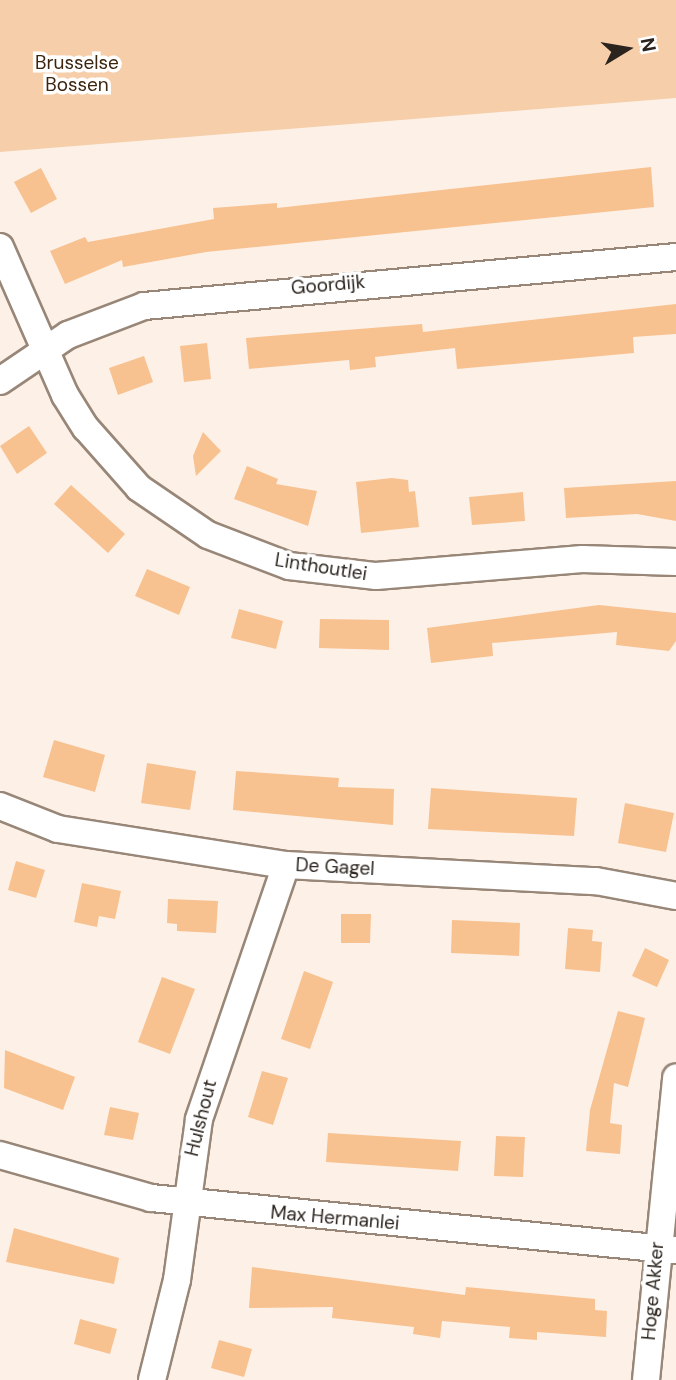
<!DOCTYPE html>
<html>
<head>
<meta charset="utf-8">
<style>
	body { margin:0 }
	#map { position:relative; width:676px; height:1380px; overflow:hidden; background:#fdf1e7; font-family:"DM Sans",sans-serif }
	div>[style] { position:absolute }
	.green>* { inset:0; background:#f6ceaa }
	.building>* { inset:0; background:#f8c190 }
	.roads { filter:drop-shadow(2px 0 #988778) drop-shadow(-2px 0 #988778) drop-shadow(0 2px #988778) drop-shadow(0 -2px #988778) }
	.minor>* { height:26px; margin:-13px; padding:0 13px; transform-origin:13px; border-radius:13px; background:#fff }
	span { translate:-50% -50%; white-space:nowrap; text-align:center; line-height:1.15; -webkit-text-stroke:7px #fff; paint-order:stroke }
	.park-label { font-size:19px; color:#3b250f }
	.street-label { font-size:19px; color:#2b241e }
	.north { position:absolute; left:592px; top:14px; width:70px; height:70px; -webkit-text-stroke:5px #fff; paint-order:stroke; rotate:79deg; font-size:19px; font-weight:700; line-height:28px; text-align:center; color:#2b241e }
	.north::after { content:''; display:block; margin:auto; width:24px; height:32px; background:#2b241e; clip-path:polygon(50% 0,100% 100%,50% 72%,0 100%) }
</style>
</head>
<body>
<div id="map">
	<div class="green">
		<i style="clip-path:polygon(0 0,676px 0,676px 98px,0 152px)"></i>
	</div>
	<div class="building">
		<i style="clip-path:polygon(651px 167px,654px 207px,206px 252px,123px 267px,122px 260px,65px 284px,50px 251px,85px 237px,88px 242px,214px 219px,213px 208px,277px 203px,277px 208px)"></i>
		<i style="clip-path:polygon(41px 168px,57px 199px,31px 213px,14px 182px)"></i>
		<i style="clip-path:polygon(676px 304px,676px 334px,633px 337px,634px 353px,457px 369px,455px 348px,375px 357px,376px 367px,350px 370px,349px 360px,249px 369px,246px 338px,422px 324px,423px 332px)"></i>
		<i style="clip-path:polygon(207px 343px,211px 379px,184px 382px,180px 346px)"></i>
		<i style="clip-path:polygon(144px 356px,153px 382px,118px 395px,109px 368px)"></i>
		<i style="clip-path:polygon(29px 426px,47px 453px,17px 474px,0 446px)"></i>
		<i style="clip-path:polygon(203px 432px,221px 451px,196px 476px,193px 456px)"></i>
		<i style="clip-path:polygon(247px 466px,278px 479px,276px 484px,317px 491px,308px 526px,234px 499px)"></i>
		<i style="clip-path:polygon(392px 478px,408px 480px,409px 492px,415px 491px,419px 527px,361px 533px,356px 482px)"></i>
		<i style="clip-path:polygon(676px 481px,676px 521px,637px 514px,566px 518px,564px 488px)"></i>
		<i style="clip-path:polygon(71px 485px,125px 534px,108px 553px,54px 504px)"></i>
		<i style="clip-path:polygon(523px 492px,525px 521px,472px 525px,469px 497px)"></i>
		<i style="clip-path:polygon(147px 569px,190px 587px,179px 615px,135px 596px)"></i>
		<i style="clip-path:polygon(599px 605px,676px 613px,676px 641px,669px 651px,616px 645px,617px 632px,549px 638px,492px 643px,493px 656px,431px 663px,427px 628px)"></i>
		<i style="clip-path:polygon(239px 609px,283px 621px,276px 649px,231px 638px)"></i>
		<i style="clip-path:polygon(320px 619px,389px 620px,389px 650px,319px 648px)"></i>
		<i style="clip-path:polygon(54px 740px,105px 755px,95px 792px,43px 777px)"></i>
		<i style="clip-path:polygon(147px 763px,196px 771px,190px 810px,141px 803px)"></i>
		<i style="clip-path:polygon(236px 771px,339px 778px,338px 787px,394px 789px,393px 825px,233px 810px)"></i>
		<i style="clip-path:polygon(431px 788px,577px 798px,574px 836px,428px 829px)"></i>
		<i style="clip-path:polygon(625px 803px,674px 813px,666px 852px,618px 843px)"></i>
		<i style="clip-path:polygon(16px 861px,45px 870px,36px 898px,8px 890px)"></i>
		<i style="clip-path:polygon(82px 883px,121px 891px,115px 919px,99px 916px,97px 927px,74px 922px)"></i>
		<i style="clip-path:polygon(168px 899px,218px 901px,216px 933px,177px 931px,177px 924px,167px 923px)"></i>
		<i style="clip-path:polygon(341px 914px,371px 914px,370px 943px,341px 943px)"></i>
		<i style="clip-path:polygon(452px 920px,520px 923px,519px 956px,451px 953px)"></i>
		<i style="clip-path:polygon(568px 928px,593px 930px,592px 941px,602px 942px,600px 972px,565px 969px)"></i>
		<i style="clip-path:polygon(645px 948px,669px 960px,657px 987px,632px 976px)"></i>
		<i style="clip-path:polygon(304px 971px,333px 982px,310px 1049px,281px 1039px)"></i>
		<i style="clip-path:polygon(162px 977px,195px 989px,170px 1054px,138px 1042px)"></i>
		<i style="clip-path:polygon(618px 1011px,645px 1018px,628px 1087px,614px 1083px,610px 1123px,622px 1125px,620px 1154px,586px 1151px,590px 1110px)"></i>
		<i style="clip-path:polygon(5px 1050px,75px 1077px,63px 1110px,4px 1088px)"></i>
		<i style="clip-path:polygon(262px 1071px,288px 1078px,273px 1125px,248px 1117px)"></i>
		<i style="clip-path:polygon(110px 1107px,139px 1113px,133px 1140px,104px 1135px)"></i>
		<i style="clip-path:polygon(328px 1133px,461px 1141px,458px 1171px,326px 1162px)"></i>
		<i style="clip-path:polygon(496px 1136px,525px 1137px,523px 1177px,494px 1176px)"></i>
		<i style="clip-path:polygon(14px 1228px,119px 1258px,114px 1284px,6px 1262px)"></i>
		<i style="clip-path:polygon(252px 1267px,465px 1295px,466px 1287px,595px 1299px,595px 1310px,607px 1311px,606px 1337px,537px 1332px,537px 1340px,509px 1338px,510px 1327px,442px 1321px,440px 1338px,413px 1334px,414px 1327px,332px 1318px,333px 1307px,249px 1308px)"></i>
		<i style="clip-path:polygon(80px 1319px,117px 1329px,110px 1354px,74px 1344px)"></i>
		<i style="clip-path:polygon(219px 1340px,252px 1349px,244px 1377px,211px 1368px)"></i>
	</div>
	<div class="roads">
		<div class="minor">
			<i style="left:0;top:247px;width:162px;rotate:66.3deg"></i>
			<i style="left:65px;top:395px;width:39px;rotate:58deg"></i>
			<i style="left:86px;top:428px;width:80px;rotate:48.5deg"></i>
			<i style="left:139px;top:488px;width:83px;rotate:34.3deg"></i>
			<i style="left:208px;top:535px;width:87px;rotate:20.9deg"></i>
			<i style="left:289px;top:566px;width:88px;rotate:6.6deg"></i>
			<i style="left:376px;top:576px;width:207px;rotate:-4.7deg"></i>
			<i style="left:582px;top:559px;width:94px;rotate:1.8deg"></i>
			<i style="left:0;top:381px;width:82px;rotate:-34.1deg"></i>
			<i style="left:68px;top:335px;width:81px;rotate:-20.9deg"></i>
			<i style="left:144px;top:306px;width:534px;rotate:-5.26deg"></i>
			<i style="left:0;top:806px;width:62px;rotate:21.6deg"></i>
			<i style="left:58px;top:829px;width:231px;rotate:9deg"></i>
			<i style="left:286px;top:865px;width:310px;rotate:3deg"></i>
			<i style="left:596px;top:881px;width:81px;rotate:10.6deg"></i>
			<i style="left:0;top:1155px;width:157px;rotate:15.9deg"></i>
			<i style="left:151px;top:1198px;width:528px;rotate:5.66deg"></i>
			<i style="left:152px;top:1380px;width:103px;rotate:-76deg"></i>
			<i style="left:177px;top:1280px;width:162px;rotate:-82.2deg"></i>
			<i style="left:199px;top:1119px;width:268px;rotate:-71.1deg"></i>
			<i style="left:646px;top:1380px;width:304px;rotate:-84.3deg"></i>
		</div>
	</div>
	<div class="park-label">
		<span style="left:77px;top:74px">Brusselse<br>Bossen</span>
	</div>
	<div class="street-label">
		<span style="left:328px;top:285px;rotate:-5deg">Goordijk</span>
		<span style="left:321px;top:567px;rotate:9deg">Linthoutlei</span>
		<span style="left:335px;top:867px;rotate:3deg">De Gagel</span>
		<span style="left:201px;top:1118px;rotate:-76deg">Hulshout</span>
		<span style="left:335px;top:1218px;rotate:5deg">Max Hermanlei</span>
		<span style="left:653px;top:1291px;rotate:-85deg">Hoge Akker</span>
	</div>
	<div class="north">N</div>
</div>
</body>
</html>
